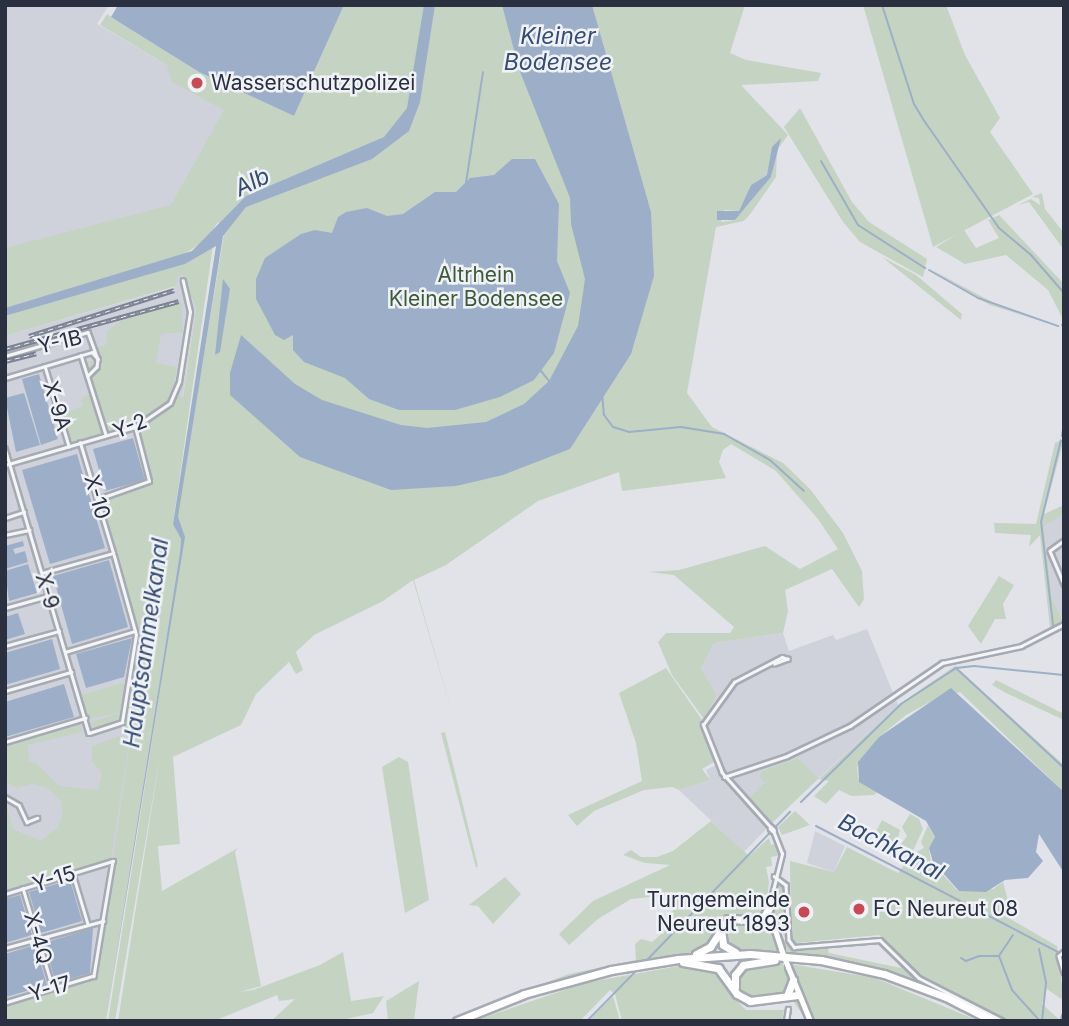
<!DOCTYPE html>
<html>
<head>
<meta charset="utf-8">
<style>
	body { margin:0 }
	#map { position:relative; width:1069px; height:1026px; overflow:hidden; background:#e1e3e9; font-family:Inter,sans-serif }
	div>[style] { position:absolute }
	.built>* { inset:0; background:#cfd2db }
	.green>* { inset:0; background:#c5d3c2 }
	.water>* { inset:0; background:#9dafc8 }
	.stream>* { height:2px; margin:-1px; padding:0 1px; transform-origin:1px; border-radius:1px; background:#9dafc8 }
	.roads { filter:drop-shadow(2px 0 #a6aab3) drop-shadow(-2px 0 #a6aab3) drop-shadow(0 2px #a6aab3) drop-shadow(0 -2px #a6aab3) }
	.minor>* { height:2.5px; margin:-1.25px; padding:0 1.25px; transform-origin:1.25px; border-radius:1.25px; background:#f3f5f7 }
	.tertiary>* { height:4.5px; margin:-2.25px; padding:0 2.25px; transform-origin:2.25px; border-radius:2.25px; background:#f3f5f7 }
	.secondary>* { height:5px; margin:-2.5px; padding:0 2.5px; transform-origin:2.5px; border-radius:2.5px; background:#fff }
	.trunk>* { height:7px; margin:-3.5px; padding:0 3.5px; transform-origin:3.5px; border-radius:3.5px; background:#fff }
	.rail>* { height:4.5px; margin-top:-2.25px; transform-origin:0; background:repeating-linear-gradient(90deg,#f0f2f7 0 5px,#7b8292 0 10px); box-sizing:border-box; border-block:2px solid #7b8292 }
	.secondary-bridge>* { height:5px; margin:-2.5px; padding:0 2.5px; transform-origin:2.5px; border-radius:2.5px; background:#fff }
	.dots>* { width:19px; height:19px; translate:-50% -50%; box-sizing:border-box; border:4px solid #f0f2f7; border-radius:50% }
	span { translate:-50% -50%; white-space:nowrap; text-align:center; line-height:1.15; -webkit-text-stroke:5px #f0f2f7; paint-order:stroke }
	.poi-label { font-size:21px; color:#2a3040 }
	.left { translate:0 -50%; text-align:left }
	.right { translate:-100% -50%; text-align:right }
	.park-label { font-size:21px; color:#3c5c37 }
	.street-label { font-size:21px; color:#2a3040 }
	.water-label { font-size:23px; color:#354c73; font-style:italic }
	.frame { position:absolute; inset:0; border:7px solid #2a3040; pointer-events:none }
</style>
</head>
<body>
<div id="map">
	<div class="built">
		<i style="clip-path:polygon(5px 5px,109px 5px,97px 24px,167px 65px,287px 155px,5px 295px)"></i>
		<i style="clip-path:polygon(182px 275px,196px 309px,96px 977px,5px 1004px,5px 336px,175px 287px,176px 277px)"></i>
		<i style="clip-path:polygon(1064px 514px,1064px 622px,1052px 598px,1044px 525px)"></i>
		<i style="clip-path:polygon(867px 629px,898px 705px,818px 779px,798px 758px,763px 771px,766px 783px,745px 802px,768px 827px,744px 852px,679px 790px,710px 780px,706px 770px,720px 763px,704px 719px,717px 695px,701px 668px,714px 643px,783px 633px,789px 651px,833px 635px,836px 640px)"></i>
		<i style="clip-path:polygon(815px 831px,845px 846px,834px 872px,807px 863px)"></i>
	</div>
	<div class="green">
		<i style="clip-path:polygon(evenodd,344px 5px,745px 5px,730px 53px,746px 60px,821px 73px,818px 81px,741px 85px,788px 135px,777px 150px,776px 177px,751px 213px,744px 221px,716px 227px,687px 393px,712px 427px,783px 463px,810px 489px,843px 533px,862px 571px,864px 599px,859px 607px,832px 569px,785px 590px,788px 611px,783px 633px,714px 643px,701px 668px,717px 695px,704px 719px,672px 675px,658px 642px,666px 633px,730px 633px,734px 627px,674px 575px,649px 572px,679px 570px,765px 546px,800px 569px,838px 549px,818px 519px,776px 471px,731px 444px,723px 450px,719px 462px,726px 478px,622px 491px,619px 472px,538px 501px,446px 565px,414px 580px,455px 723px,413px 580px,383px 601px,314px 635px,296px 652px,303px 670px,296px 674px,289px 662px,256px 694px,241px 725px,173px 757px,180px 844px,158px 846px,162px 891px,238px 848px,235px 852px,261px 986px,240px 992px,253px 990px,320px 965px,343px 952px,351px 1001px,384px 996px,373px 1013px,338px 1021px,271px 1021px,295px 999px,279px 1001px,277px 995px,214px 1021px,118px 1021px,160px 756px,115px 1021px,108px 1021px,184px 537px,176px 522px,224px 234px,218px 222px,207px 239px,183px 255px,5px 308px,5px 248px,171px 205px,224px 110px,172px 82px,167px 65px,100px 25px,107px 14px,199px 72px,294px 116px,344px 5px,780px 139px,771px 177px,735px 220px,721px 222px,724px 210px,739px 211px,751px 185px,767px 175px,780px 139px)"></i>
		<i style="clip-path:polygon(863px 5px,946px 5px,965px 55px,1000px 118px,990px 132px,1033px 194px,933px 247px)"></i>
		<i style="clip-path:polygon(800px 108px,852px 202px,869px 222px,927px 259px,923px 277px,860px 242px,843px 222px,784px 127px)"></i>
		<i style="clip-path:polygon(1042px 193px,1045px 209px,1064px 233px,1064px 250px,1029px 202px,1018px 205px,1031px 199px,1040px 205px,1039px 198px,1032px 197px)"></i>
		<i style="clip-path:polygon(999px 215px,1064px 284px,1064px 321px,1048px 290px,1006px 255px,965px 264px,936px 247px,964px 230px,976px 248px,999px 238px,988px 220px)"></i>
		<i style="clip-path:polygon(213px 245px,173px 523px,181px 539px,180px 552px,106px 1021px,5px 1021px,5px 1004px,96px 977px,139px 679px,130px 734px,120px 722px,90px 728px,89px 723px,121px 712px,88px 719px,81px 695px,130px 681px,138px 635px,99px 500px,150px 483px,135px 426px,71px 443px,64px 413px,83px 406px,81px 398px,94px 393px,86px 363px,96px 359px,89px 349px,106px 345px,107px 331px,122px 320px,181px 301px,183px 332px,161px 334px,156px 363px,177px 367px,172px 392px,183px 398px,196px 309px,182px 275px,177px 277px,176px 286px,5px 336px,5px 316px,185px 264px)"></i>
		<i style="clip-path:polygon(882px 257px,916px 275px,962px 314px,961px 320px)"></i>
		<i style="clip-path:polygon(928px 268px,994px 303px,1060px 327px,990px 305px)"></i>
		<i style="clip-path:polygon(1064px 439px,1044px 514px,1064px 505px,1064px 514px,1044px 526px,1052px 598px,1063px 621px,1050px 628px,1040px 535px,1029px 547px,1031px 535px,995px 533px,994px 523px,1036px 524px,1055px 443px)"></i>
		<i style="clip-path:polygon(999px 576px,1014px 585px,1003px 604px,1006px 619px,995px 619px,981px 644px,968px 626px)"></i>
		<i style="clip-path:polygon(955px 666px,1064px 765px,1064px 792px,960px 692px,939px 697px,906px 715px,879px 737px,857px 767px,858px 778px,878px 792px,874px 795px,851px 796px,839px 790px,826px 804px,814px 796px,829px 781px,818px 779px,771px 824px,748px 799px,765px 783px,760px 777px,762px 771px,798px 758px,819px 779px,898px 705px)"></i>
		<i style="clip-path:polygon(666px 668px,702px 720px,714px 762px,702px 769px,710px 780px,679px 790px,672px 787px,644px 790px,594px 811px,577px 826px,568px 815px,642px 781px,636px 743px,619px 693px)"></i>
		<i style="clip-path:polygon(996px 680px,1064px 714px,1064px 720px,1006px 693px,992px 685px)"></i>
		<i style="clip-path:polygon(80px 724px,82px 732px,28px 745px,29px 762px,35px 762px,59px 786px,98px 790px,102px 773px,92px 761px,92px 746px,119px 736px,129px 744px,111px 859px,5px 891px,5px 800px,13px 829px,41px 841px,58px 827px,63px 813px,61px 801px,48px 788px,32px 784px,17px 788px,5px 781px,5px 746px)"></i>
		<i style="clip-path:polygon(445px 732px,478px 866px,476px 868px,441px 733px)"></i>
		<i style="clip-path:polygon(399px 757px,408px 762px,429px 900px,405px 913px,382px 767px)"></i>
		<i style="clip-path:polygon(795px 811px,810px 825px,782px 835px,778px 827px)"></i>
		<i style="clip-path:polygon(910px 814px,919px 819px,923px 829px,911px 855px,924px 848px,921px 842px,928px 825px,935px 838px,929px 848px,931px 862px,957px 890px,993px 889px,1003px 882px,1008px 901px,1005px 916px,1057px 946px,1064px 1001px,1047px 989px,1042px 1004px,1061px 1021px,1006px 1021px,919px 976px,879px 935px,796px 943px,791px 936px,790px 861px,834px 872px,847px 847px,898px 873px,910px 857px,897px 850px,907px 836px,902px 827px)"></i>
		<i style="clip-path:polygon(882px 820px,900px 830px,895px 849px,873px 837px)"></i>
		<i style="clip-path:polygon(711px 821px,749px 856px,769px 838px,771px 845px,778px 843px,781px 855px,771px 857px,772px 866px,766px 867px,769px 882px,765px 917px,724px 921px,710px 945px,694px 954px,570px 978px,444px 1021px,569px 974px,636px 960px,635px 944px,641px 939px,652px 942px,666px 930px,660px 922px,675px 909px,670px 895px,631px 899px,598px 919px,569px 945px,559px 934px,593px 901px,670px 865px,645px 863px,623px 855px,631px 850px,641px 857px,657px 857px,673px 851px)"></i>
		<i style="clip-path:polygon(505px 877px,521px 894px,493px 924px,478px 906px,469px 905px)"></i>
		<i style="clip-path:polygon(777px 879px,785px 885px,787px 943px,772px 907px)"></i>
		<i style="clip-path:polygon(741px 922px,770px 927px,779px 952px,727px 948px,723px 929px)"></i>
		<i style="clip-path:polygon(780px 936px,797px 950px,827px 946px,829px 953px,901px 968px,890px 949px,917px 978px,1000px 1021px,894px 974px,786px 953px)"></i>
		<i style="clip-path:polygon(769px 962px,783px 963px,790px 985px,787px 993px,748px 998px,738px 991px,739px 969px)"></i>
		<i style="clip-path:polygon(790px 964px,875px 978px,979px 1021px,813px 1021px)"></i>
		<i style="clip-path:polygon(684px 965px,714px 966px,741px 999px,795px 998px,807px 1021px,793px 1001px,752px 1006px,732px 996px,746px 1010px,784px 1010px,782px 1021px,622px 1021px,615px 994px,610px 990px,580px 1021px,474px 1021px,585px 983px)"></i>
		<i style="clip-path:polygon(419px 981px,414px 1021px,388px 1021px,386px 1001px)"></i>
		<i style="clip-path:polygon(613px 996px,620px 1021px,589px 1021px)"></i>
	</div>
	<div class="water">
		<i style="clip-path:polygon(118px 5px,344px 5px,294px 116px,199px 72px,111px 17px)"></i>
		<i style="clip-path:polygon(424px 5px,435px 5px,420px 102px,409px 131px,372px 159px,246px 207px,223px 236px,178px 517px,185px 537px,106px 1021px,180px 552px,181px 539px,173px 524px,216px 246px,185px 264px,5px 316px,5px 308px,192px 251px,246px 196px,384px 137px,407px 108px)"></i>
		<i style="clip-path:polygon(502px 5px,592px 5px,651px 212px,654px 276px,631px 354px,570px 449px,503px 475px,456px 486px,391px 490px,300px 457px,230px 395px,230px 373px,241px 335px,295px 384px,322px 400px,401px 425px,427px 428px,486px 422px,524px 404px,549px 381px,578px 326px,585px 279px,571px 224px,570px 198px,519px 69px)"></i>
		<i style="clip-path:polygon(781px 138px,771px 177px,735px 220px,717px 220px,717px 211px,739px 211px,751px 185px,767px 175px,772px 147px)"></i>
		<i style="clip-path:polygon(512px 159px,535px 159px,559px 204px,557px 261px,570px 293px,554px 353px,534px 380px,500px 397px,455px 410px,399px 410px,369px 399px,345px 378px,304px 362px,293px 350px,293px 335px,284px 340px,275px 335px,256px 299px,256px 279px,265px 258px,301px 234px,315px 230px,332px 233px,338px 217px,346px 212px,367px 208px,387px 216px,403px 214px,435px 192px,456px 192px,470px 178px,494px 175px)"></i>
		<i style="clip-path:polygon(223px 279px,230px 289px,220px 352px,215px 355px)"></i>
		<i style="clip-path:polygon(39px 374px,58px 439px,41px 445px,22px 379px)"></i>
		<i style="clip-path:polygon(24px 393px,40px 445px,16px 452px,5px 398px)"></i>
		<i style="clip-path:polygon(133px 438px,145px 480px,105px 491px,93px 449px)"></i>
		<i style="clip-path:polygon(77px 454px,105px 548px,50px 564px,22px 470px)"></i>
		<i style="clip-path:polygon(23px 541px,24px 546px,13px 549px,15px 554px,25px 551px,28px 562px,5px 569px,5px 546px)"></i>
		<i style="clip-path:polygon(109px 560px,128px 627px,72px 644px,53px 576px)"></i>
		<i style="clip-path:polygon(28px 564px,37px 593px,9px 601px,5px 571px)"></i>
		<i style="clip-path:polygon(18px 613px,25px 634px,5px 640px,5px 617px)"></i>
		<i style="clip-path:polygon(132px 638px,124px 677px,86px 688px,76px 654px)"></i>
		<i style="clip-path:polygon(52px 639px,60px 669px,5px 685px,5px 653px)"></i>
		<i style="clip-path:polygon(64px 684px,74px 717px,5px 737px,5px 702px)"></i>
		<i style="clip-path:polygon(951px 688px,1064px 792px,1064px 873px,1039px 834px,1036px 852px,1043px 861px,1028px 878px,1005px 880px,986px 892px,959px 891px,933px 862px,929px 848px,935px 837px,926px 821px,859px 782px,858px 762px,879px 737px)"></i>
		<i style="clip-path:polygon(70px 880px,82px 921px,41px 933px,29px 892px)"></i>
		<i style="clip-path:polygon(20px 895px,32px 935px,5px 943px,5px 899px)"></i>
		<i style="clip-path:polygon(93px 928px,90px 973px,56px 983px,44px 943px)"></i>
		<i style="clip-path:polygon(35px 945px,47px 985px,6px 997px,5px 954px)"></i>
	</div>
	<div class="stream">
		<i style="left:882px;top:5px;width:104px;rotate:72.1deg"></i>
		<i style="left:914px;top:104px;width:21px;rotate:59deg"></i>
		<i style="left:925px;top:122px;width:129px;rotate:55.1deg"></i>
		<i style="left:999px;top:228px;width:42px;rotate:40.2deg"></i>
		<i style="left:1031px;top:255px;width:50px;rotate:49deg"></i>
		<i style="left:821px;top:161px;width:74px;rotate:60deg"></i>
		<i style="left:858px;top:225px;width:80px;rotate:32.7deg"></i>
		<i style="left:466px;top:183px;width:112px;rotate:-81.3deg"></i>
		<i style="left:929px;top:270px;width:56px;rotate:29.7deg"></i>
		<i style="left:978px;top:298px;width:85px;rotate:19.3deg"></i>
		<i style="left:1062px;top:325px;width:2px;rotate:-27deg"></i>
		<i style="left:541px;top:371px;width:13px;rotate:51deg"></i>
		<i style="left:602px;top:393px;width:22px;rotate:85deg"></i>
		<i style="left:604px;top:415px;width:15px;rotate:53deg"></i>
		<i style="left:613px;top:427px;width:17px;rotate:17deg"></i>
		<i style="left:629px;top:432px;width:52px;rotate:-5.5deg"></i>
		<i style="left:681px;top:427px;width:44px;rotate:9.2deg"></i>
		<i style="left:724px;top:434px;width:53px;rotate:29.5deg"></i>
		<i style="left:770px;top:460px;width:46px;rotate:42.4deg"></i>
		<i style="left:1062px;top:436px;width:13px;rotate:-81deg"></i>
		<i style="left:1053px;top:625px;width:104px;rotate:-96.6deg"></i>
		<i style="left:1041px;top:522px;width:84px;rotate:-76.3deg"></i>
		<i style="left:957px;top:669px;width:146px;rotate:42.8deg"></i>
		<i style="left:801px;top:802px;width:140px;rotate:-44.4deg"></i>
		<i style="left:901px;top:704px;width:66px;rotate:-33.2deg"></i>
		<i style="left:956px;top:668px;width:18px;rotate:-6deg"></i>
		<i style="left:974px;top:666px;width:90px;rotate:5.7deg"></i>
		<i style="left:816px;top:826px;width:280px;rotate:27.5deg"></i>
		<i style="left:1013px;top:935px;width:25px;rotate:124deg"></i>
		<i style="left:999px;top:956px;width:36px;rotate:69deg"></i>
		<i style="left:1012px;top:990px;width:42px;rotate:47.9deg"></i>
		<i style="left:1039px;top:949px;width:35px;rotate:78deg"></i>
		<i style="left:1046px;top:983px;width:38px;rotate:96deg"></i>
		<i style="left:961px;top:958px;width:6px;rotate:31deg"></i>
		<i style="left:966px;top:961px;width:14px;rotate:-21deg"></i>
		<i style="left:979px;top:956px;width:20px"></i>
		<i style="left:647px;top:960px;width:206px;rotate:-46deg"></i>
		<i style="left:587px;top:1021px;width:73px;rotate:-45.6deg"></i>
	</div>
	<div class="roads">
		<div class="minor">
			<i style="left:81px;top:355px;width:84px;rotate:72.6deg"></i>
			<i style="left:5px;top:356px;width:86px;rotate:-16.1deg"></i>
			<i style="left:88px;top:332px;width:29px;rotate:70deg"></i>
			<i style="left:98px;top:359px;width:8px;rotate:97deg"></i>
			<i style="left:97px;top:367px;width:13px;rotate:135deg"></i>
			<i style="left:45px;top:366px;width:84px;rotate:73.3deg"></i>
			<i style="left:5px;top:378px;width:91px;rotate:-16.6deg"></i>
			<i style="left:92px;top:352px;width:9px;rotate:49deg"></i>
			<i style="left:5px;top:448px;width:297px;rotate:73.6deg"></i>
			<i style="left:89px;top:733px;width:35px;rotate:-18deg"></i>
			<i style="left:122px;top:722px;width:88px;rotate:-80.9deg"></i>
			<i style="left:136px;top:635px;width:82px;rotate:-105.6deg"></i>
			<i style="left:5px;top:465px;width:135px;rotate:-16.3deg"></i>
			<i style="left:135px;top:427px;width:42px;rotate:-34.4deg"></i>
			<i style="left:170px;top:403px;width:23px;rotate:-67deg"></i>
			<i style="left:179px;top:382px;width:71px;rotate:-81.1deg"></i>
			<i style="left:190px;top:312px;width:32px;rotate:-103deg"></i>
			<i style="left:98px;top:499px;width:54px;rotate:-19.4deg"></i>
			<i style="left:149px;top:481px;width:56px;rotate:-104.5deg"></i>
			<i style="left:5px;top:518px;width:20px;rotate:-18deg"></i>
			<i style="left:5px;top:535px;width:25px;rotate:-12deg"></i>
			<i style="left:1064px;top:541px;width:17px;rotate:144deg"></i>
			<i style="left:1050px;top:551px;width:36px;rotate:67deg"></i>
			<i style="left:42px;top:573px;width:74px;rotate:-15.7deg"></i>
			<i style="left:113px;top:553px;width:115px;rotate:-106.7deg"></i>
			<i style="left:5px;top:608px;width:45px;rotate:-15.6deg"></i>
			<i style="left:5px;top:646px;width:56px;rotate:-15.5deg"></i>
			<i style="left:65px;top:652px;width:73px;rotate:-16.7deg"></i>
			<i style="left:5px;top:691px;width:69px;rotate:-16.1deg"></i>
			<i style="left:5px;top:742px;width:84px;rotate:-16.7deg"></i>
			<i style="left:724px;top:777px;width:66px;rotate:-18.4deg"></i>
			<i style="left:787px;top:756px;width:70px;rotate:-25.5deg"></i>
			<i style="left:850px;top:726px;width:112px;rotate:-34.4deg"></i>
			<i style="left:942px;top:663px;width:81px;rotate:-12.1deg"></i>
			<i style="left:1021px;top:646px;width:48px;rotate:-27.1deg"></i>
			<i style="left:5px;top:797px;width:16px;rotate:30deg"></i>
			<i style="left:19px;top:805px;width:19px;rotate:65deg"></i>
			<i style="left:27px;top:822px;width:11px;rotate:-22deg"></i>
			<i style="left:771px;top:828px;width:74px;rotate:-131.7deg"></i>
			<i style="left:722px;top:773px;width:52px;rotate:-111.6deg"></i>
			<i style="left:703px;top:725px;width:53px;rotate:-54.2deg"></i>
			<i style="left:734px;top:682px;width:54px;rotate:-27.5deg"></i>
			<i style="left:782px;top:657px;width:6px;rotate:18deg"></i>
			<i style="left:788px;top:659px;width:14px;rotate:159deg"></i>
			<i style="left:73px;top:874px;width:52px;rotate:73.3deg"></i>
			<i style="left:774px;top:876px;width:15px;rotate:37deg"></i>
			<i style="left:786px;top:885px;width:55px;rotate:86.9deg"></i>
			<i style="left:789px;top:940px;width:9px;rotate:54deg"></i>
			<i style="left:794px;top:947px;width:86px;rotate:-4.7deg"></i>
			<i style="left:880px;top:940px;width:54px;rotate:44.3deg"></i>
			<i style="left:919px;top:978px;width:94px;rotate:27.1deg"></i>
			<i style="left:23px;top:888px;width:104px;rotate:73.3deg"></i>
			<i style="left:5px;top:894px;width:113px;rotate:-17deg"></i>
			<i style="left:113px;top:861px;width:61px;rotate:99.5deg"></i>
			<i style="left:769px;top:907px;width:55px;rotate:-76.2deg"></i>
			<i style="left:782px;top:854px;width:26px;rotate:-111deg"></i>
			<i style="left:5px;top:948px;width:102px;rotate:-15.4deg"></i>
			<i style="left:103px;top:921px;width:56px;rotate:99.3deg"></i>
			<i style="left:94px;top:976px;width:93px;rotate:163.1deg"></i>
			<i style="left:1064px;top:952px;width:6px;rotate:141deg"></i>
			<i style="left:1059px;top:956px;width:17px;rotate:73deg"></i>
			<i style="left:786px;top:1021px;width:12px;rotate:-81deg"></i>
			<i style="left:1063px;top:1021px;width:4px;rotate:-76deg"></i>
		</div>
		<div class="tertiary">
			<i style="left:771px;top:828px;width:3px;rotate:45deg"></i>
		</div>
		<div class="secondary">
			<i style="left:772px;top:921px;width:29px;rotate:72deg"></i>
			<i style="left:788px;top:967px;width:58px;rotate:67.8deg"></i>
		</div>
		<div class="trunk">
			<i style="left:761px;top:921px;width:15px;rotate:-58deg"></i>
			<i style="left:721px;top:930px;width:15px;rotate:82deg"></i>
			<i style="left:723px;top:945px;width:14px;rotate:30deg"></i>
			<i style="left:696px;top:954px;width:16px;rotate:-27deg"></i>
			<i style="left:710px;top:947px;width:33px;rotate:-57deg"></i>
			<i style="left:728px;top:919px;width:44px;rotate:2.6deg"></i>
			<i style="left:683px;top:962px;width:36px;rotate:10deg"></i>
			<i style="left:718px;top:968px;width:32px;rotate:54deg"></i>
			<i style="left:737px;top:994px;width:15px;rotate:28deg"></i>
			<i style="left:750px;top:1001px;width:48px;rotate:-7.1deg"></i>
			<i style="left:735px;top:987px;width:12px;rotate:-90deg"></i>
			<i style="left:735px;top:975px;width:13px;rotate:-51deg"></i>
			<i style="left:743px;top:965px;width:32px;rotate:-9deg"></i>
			<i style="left:788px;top:993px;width:14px;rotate:-69deg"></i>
			<i style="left:457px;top:1021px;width:72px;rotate:-21.9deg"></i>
			<i style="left:524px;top:994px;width:90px;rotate:-15.4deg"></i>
			<i style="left:611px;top:970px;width:68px;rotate:-9.3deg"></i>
			<i style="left:678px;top:959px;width:72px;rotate:-4deg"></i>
			<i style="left:750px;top:954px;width:71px;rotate:4.8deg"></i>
			<i style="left:821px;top:960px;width:65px;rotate:12.5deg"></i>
			<i style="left:884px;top:974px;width:66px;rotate:20.4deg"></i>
			<i style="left:946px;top:997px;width:53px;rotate:27.1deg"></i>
		</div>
	</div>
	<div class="rail">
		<i style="left:29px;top:336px;width:152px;rotate:-17.6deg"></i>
		<i style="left:5px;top:349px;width:180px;rotate:-15.4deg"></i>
		<i style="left:5px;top:361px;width:32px;rotate:-14deg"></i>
	</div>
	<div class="secondary-bridge">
		<i style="left:781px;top:949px;width:19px;rotate:69deg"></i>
	</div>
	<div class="dots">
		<i style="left:197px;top:83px;background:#ca4954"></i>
		<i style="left:859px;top:909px;background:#ca4954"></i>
		<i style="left:804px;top:912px;background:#ca4954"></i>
	</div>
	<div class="poi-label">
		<span class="left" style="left:211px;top:83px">Wasserschutzpolizei</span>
		<span class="right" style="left:790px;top:912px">Turngemeinde<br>Neureut 1893</span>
		<span class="left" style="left:873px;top:909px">FC Neureut 08</span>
	</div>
	<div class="park-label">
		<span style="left:476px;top:287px">Altrhein<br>Kleiner Bodensee</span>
	</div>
	<div class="street-label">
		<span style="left:60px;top:342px;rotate:-13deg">Y-1B</span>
		<span style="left:57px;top:406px;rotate:73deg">X-9A</span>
		<span style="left:130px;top:426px;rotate:-21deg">Y-2</span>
		<span style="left:97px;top:497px;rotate:74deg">X-10</span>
		<span style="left:47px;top:591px;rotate:74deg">X-9</span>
		<span style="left:54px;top:879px;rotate:-17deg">Y-15</span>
		<span style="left:38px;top:938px;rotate:74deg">X-4Q</span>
		<span style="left:50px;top:989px;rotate:-17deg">Y-17</span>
	</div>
	<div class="water-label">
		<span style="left:558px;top:49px">Kleiner<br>Bodensee</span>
		<span style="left:252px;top:182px;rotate:-26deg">Alb</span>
		<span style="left:146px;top:643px;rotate:-82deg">Hauptsammelkanal</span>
		<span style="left:891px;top:847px;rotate:28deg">Bachkanal</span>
	</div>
	<div class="frame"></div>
</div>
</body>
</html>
